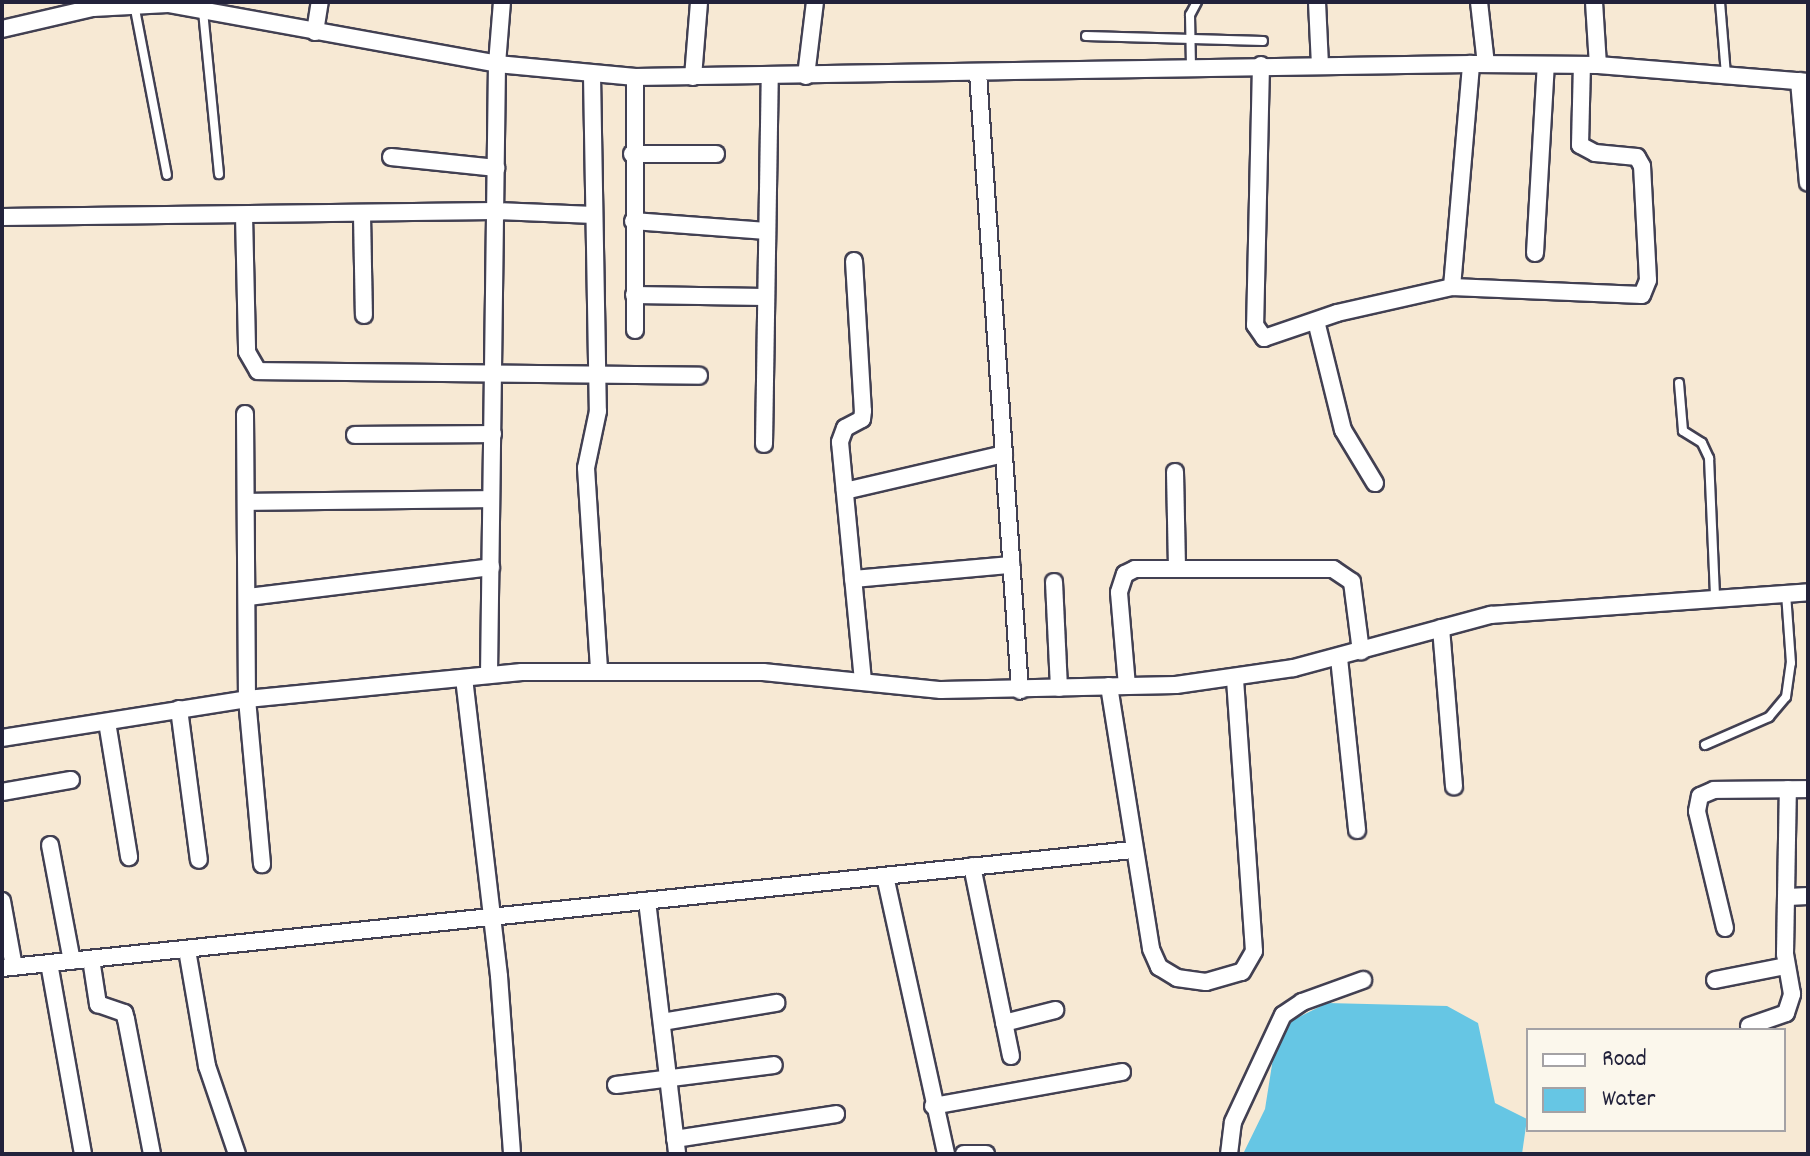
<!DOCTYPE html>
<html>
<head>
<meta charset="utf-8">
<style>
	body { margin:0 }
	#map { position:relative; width:1810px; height:1156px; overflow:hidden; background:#f7e9d4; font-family:Dekko,sans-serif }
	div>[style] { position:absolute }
	.water>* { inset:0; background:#66c6e4 }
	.roads { filter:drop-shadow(2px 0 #424052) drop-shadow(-2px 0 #424052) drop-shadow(0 2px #424052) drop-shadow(0 -2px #424052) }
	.lane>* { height:8px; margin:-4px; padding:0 4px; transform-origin:4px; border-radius:4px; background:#fff }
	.street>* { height:16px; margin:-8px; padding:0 8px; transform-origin:8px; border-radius:8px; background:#fff }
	span { translate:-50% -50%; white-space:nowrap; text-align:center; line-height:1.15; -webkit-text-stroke:8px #fbf7ec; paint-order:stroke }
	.frame { position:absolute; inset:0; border:4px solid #22223b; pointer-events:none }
	.legend { position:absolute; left:1526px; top:1028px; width:260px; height:104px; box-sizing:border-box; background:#fbf7ec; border:2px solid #a4a2a5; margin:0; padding:10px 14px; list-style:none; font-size:24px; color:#22223b }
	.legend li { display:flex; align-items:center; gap:16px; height:40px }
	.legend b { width:40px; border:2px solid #a4a2a5 }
</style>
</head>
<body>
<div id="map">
	<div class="water">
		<i style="clip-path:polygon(1327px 1003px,1447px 1006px,1478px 1023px,1495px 1103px,1527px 1119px,1522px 1154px,1243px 1154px,1265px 1109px,1274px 1052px,1291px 1021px)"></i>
	</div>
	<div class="roads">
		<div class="lane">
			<i style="left:1720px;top:2px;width:73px;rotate:85.3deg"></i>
			<i style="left:134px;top:4px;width:174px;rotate:79.1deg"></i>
			<i style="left:203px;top:11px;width:164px;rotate:84.4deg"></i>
			<i style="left:1086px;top:36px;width:177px;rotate:1.6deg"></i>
			<i style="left:1191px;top:67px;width:52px;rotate:-91.1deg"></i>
			<i style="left:1190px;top:15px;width:15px;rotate:-62deg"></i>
			<i style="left:1679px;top:383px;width:48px;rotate:85.2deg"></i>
			<i style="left:1683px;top:431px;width:22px;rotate:32deg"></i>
			<i style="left:1702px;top:443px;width:17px;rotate:65deg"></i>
			<i style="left:1709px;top:458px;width:140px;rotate:87.5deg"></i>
			<i style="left:1705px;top:745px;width:70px;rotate:-23.6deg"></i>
			<i style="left:1769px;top:717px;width:26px;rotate:-50deg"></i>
			<i style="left:1786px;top:697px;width:34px;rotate:-82deg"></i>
			<i style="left:1791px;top:663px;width:69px;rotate:-94.1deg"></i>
		</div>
		<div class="street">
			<i style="left:1317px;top:2px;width:63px;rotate:87.3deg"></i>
			<i style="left:1479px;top:2px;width:62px;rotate:83.6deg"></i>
			<i style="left:1594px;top:2px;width:63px;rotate:86.4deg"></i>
			<i style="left:2px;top:29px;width:93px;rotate:-13deg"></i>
			<i style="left:93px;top:8px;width:75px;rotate:-3.1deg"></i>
			<i style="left:168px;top:4px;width:334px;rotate:10.3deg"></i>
			<i style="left:497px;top:64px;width:139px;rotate:5.4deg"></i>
			<i style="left:635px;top:77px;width:836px;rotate:-0.89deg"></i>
			<i style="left:1471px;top:64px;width:127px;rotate:0.5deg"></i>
			<i style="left:1598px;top:65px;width:211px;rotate:4.6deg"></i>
			<i style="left:315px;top:32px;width:30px;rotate:-81deg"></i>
			<i style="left:1261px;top:65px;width:260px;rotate:91.3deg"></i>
			<i style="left:1255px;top:325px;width:16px;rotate:55deg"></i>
			<i style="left:1264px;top:338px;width:77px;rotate:-18.9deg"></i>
			<i style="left:1337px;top:313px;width:118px;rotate:-12.7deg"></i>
			<i style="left:1452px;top:287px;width:190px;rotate:2.4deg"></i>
			<i style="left:1642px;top:295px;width:16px;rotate:-68deg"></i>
			<i style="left:1648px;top:280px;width:114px;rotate:-93deg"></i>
			<i style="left:1642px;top:166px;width:10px;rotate:-119deg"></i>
			<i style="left:1637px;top:157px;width:42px;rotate:-174.6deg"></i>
			<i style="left:1595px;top:153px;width:17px;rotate:-152deg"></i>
			<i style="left:1580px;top:145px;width:80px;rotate:-88.6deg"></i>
			<i style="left:978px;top:73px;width:619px;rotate:86.11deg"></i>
			<i style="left:592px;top:75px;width:336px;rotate:89deg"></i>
			<i style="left:598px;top:411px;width:58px;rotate:101.9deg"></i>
			<i style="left:586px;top:468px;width:202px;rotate:86.3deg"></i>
			<i style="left:806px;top:76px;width:75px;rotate:-83.1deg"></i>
			<i style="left:635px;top:77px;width:253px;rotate:90deg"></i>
			<i style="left:693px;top:77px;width:75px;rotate:-85.4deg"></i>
			<i style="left:1799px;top:81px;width:102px;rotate:85deg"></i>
			<i style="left:632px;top:154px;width:84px"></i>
			<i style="left:391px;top:157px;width:106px;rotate:6deg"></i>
			<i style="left:244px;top:215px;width:137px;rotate:88.7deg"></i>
			<i style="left:247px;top:352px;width:22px;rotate:60deg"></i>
			<i style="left:258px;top:371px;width:441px;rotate:0.6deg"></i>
			<i style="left:362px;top:215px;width:100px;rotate:88.9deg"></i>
			<i style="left:2px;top:217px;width:493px;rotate:-0.7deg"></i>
			<i style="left:495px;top:211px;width:99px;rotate:2.3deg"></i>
			<i style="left:633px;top:221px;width:134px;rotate:4.3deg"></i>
			<i style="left:1535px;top:253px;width:188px;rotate:-86.7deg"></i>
			<i style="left:854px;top:261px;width:150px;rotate:86.6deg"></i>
			<i style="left:863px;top:411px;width:8px;rotate:97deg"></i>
			<i style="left:862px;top:419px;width:19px;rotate:152deg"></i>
			<i style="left:845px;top:428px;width:15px;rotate:110deg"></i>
			<i style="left:840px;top:442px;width:240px;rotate:84.5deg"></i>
			<i style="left:1452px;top:287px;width:224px;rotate:-85.1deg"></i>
			<i style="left:634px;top:295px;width:131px;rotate:0.9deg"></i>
			<i style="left:1316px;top:321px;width:112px;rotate:76.1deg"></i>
			<i style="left:1343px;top:430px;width:62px;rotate:58.9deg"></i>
			<i style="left:245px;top:414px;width:285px;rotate:89.6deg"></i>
			<i style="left:247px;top:699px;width:166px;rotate:84.8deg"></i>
			<i style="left:355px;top:435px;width:138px;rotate:-0.4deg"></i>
			<i style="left:764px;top:444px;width:367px;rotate:-89.1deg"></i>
			<i style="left:1175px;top:472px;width:96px;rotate:88.8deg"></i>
			<i style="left:845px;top:491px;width:163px;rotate:-13.1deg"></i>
			<i style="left:246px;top:502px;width:245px;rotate:-0.7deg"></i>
			<i style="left:853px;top:579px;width:159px;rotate:-5.1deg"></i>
			<i style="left:1054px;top:582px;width:106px;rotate:87.3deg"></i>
			<i style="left:248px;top:597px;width:245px;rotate:-7deg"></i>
			<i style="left:1441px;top:628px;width:159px;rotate:85.3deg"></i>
			<i style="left:1339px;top:658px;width:173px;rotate:84deg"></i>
			<i style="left:489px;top:675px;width:611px;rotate:-89.25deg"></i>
			<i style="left:497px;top:64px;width:62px;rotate:-85.4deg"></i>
			<i style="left:464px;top:678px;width:300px;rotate:83.3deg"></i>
			<i style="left:499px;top:976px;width:178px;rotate:85.8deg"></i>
			<i style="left:1109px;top:686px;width:266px;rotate:80.9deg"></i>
			<i style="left:1151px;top:949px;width:20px;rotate:66deg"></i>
			<i style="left:1159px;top:967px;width:21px;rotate:31deg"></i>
			<i style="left:1177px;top:978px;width:29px;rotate:8deg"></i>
			<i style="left:1206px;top:982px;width:37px;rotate:-16deg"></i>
			<i style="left:1242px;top:972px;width:24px;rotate:-60deg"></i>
			<i style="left:1254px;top:951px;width:273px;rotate:-94deg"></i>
			<i style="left:1127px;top:686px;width:94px;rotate:-94.9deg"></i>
			<i style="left:1119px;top:592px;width:19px;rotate:-72deg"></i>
			<i style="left:1125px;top:574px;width:11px;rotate:-27deg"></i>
			<i style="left:1135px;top:569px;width:198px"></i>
			<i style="left:1333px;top:569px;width:23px;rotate:34deg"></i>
			<i style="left:1352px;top:582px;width:70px;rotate:82.6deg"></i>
			<i style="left:179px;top:709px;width:152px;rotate:82.5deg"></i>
			<i style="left:107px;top:722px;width:137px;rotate:80.7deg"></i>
			<i style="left:2px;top:738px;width:248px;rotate:-9deg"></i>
			<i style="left:247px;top:699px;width:276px;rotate:-5.6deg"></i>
			<i style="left:522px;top:672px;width:241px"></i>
			<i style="left:763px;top:672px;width:179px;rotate:5.8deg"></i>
			<i style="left:941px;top:690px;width:235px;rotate:-1.2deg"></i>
			<i style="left:1176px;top:685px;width:119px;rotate:-8.2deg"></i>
			<i style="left:1294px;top:668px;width:204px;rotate:-15.1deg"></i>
			<i style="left:1491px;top:615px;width:318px;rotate:-4.1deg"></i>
			<i style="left:2px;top:792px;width:70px;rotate:-9.9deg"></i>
			<i style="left:50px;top:845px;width:118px;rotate:79.3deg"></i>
			<i style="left:972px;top:866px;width:194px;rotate:78.4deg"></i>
			<i style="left:885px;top:876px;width:285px;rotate:77.6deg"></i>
			<i style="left:1788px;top:897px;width:20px;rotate:-3deg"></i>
			<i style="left:2px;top:901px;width:67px;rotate:79.7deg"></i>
			<i style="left:647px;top:901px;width:255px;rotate:83.2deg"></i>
			<i style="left:1725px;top:928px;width:120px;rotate:-103.5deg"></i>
			<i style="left:1697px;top:811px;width:15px;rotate:-79deg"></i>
			<i style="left:1700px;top:796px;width:15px;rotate:-23deg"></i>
			<i style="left:1714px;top:790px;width:94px;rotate:-0.6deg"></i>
			<i style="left:187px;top:950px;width:118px;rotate:80.2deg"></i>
			<i style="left:207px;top:1066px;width:93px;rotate:71.2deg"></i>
			<i style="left:91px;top:959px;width:46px;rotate:81.2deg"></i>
			<i style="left:98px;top:1004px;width:28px;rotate:19deg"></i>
			<i style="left:124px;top:1013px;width:6px;rotate:72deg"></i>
			<i style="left:126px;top:1019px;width:137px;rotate:79.1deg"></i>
			<i style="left:49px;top:963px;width:194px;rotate:79.9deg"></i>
			<i style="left:2px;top:968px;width:1137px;rotate:-5.96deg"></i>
			<i style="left:1715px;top:980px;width:72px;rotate:-11.2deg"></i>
			<i style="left:662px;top:1022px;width:116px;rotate:-9.5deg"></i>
			<i style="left:1004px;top:1023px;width:53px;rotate:-14.3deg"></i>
			<i style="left:1749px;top:1026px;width:39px;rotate:-19deg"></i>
			<i style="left:1786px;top:1013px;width:20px;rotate:-72deg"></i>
			<i style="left:1792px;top:994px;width:41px;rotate:-99.9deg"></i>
			<i style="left:1785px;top:954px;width:165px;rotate:-89deg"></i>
			<i style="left:616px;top:1085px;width:159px;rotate:-7.2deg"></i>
			<i style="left:933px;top:1106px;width:192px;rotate:-10.2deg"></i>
			<i style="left:675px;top:1139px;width:163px;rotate:-8.8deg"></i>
			<i style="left:964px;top:1154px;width:22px"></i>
			<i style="left:1229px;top:1154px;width:32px;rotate:-83deg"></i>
			<i style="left:1233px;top:1122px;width:118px;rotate:-65deg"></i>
			<i style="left:1283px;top:1015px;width:23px;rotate:-34deg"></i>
			<i style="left:1302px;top:1002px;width:65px;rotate:-19.8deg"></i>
		</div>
	</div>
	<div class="frame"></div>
	<ul class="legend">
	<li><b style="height:10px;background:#fff"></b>Road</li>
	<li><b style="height:22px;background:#66c6e4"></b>Water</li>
	</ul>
</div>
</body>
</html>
